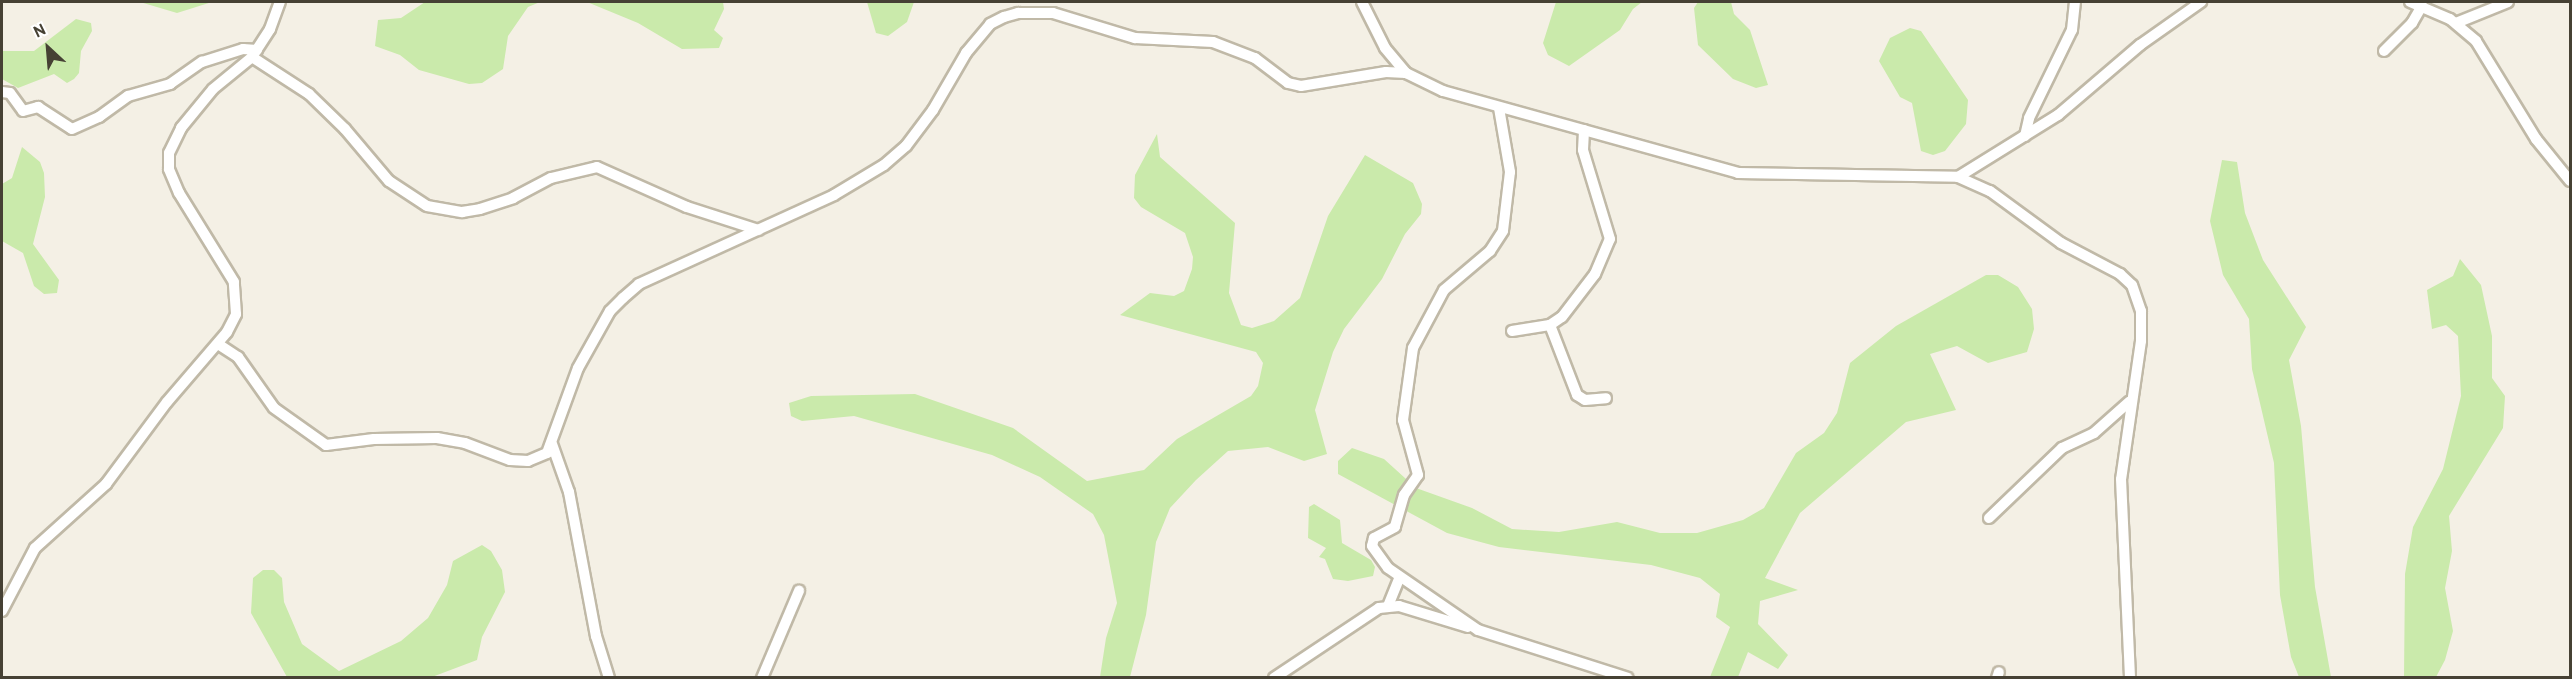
<!DOCTYPE html>
<html>
<head>
<meta charset="utf-8">
<style>
	body { margin:0 }
	#map { position:relative; width:2572px; height:679px; overflow:hidden; background:#f4f0e5; font-family:Overpass,sans-serif }
	div>[style] { position:absolute }
	.green>* { inset:0; background:#caeaab }
	.roads { filter:drop-shadow(2px 0 #c0b9a7) drop-shadow(-2px 0 #c0b9a7) drop-shadow(0 2px #c0b9a7) drop-shadow(0 -2px #c0b9a7) }
	.minor>* { height:10px; margin:-5px; padding:0 5px; transform-origin:5px; border-radius:5px; background:#fff }
	span { translate:-50% -50%; white-space:nowrap; text-align:center; line-height:1.15; -webkit-text-stroke:4.5px #fff; paint-order:stroke }
	.frame { position:absolute; inset:0; border:3px solid #464134; pointer-events:none }
	.north { position:absolute; left:18px; top:18px; width:60px; height:60px; -webkit-text-stroke:4px #fff; paint-order:stroke; rotate:334deg; font-size:16px; font-weight:700; line-height:24px; text-align:center; color:#464134 }
	.north::after { content:''; display:block; margin:auto; width:21px; height:27px; background:#464134; clip-path:polygon(50% 0,100% 100%,50% 72%,0 100%) }
</style>
</head>
<body>
<div id="map">
	<div class="green">
		<i style="clip-path:polygon(140px 2px,212px 2px,177px 13px)"></i>
		<i style="clip-path:polygon(425px 2px,540px 2px,528px 7px,508px 36px,503px 69px,482px 83px,469px 84px,419px 70px,400px 55px,375px 46px,378px 20px,401px 18px)"></i>
		<i style="clip-path:polygon(587px 2px,723px 2px,724px 9px,714px 30px,723px 38px,719px 48px,682px 49px,638px 23px)"></i>
		<i style="clip-path:polygon(867px 2px,914px 2px,907px 22px,888px 36px,876px 33px)"></i>
		<i style="clip-path:polygon(1556px 2px,1642px 2px,1633px 9px,1620px 30px,1569px 66px,1548px 55px,1543px 43px)"></i>
		<i style="clip-path:polygon(1698px 2px,1731px 2px,1734px 14px,1750px 30px,1768px 85px,1756px 88px,1733px 79px,1698px 45px,1694px 8px)"></i>
		<i style="clip-path:polygon(76px 19px,91px 23px,92px 31px,81px 51px,79px 73px,74px 79px,67px 83px,54px 74px,18px 88px,2px 79px,2px 51px,34px 51px)"></i>
		<i style="clip-path:polygon(1910px 28px,1921px 31px,1968px 100px,1966px 124px,1945px 151px,1933px 155px,1921px 151px,1912px 103px,1900px 97px,1879px 61px,1890px 38px)"></i>
		<i style="clip-path:polygon(1157px 134px,1160px 157px,1235px 223px,1229px 293px,1241px 325px,1252px 328px,1274px 321px,1300px 298px,1328px 216px,1365px 155px,1413px 183px,1422px 204px,1421px 214px,1405px 234px,1382px 279px,1344px 329px,1333px 352px,1315px 410px,1327px 454px,1304px 461px,1268px 447px,1228px 451px,1196px 480px,1170px 508px,1156px 542px,1146px 615px,1130px 677px,1100px 677px,1106px 638px,1117px 603px,1104px 535px,1093px 514px,1040px 477px,992px 455px,854px 416px,802px 421px,791px 416px,789px 403px,811px 396px,915px 394px,1013px 428px,1087px 481px,1144px 470px,1177px 439px,1251px 396px,1258px 386px,1263px 363px,1256px 352px,1120px 315px,1150px 293px,1174px 296px,1184px 291px,1192px 269px,1193px 257px,1185px 233px,1141px 207px,1134px 198px,1135px 175px)"></i>
		<i style="clip-path:polygon(22px 147px,40px 162px,44px 173px,45px 197px,33px 244px,59px 280px,57px 293px,44px 294px,34px 286px,23px 253px,2px 241px,2px 184px,12px 178px)"></i>
		<i style="clip-path:polygon(2222px 160px,2237px 162px,2245px 213px,2263px 260px,2306px 327px,2289px 360px,2301px 426px,2315px 587px,2331px 677px,2299px 677px,2291px 657px,2280px 595px,2274px 463px,2252px 369px,2249px 319px,2223px 275px,2210px 221px)"></i>
		<i style="clip-path:polygon(2460px 259px,2481px 285px,2492px 336px,2492px 378px,2505px 396px,2503px 428px,2449px 516px,2452px 551px,2445px 588px,2453px 631px,2445px 660px,2436px 677px,2404px 677px,2405px 574px,2413px 527px,2443px 469px,2461px 396px,2458px 336px,2446px 325px,2432px 329px,2427px 290px,2453px 276px)"></i>
		<i style="clip-path:polygon(1986px 275px,1998px 275px,2018px 287px,2032px 309px,2034px 329px,2027px 352px,1988px 363px,1957px 346px,1930px 354px,1956px 410px,1906px 422px,1800px 513px,1765px 578px,1798px 590px,1760px 601px,1758px 624px,1788px 655px,1778px 669px,1748px 652px,1738px 677px,1710px 677px,1730px 627px,1716px 617px,1720px 594px,1700px 578px,1651px 565px,1499px 547px,1447px 533px,1338px 474px,1338px 461px,1352px 448px,1384px 459px,1416px 488px,1472px 508px,1512px 529px,1559px 532px,1617px 522px,1660px 533px,1697px 533px,1743px 520px,1764px 508px,1796px 453px,1824px 433px,1837px 413px,1850px 363px,1896px 326px)"></i>
		<i style="clip-path:polygon(1314px 504px,1340px 520px,1342px 543px,1371px 560px,1375px 567px,1373px 576px,1348px 581px,1333px 579px,1325px 559px,1319px 557px,1326px 548px,1308px 538px,1309px 507px)"></i>
		<i style="clip-path:polygon(482px 545px,491px 551px,502px 570px,505px 592px,482px 637px,477px 660px,432px 677px,287px 677px,251px 613px,253px 578px,263px 570px,274px 570px,282px 578px,284px 602px,302px 644px,339px 671px,401px 641px,428px 618px,447px 585px,453px 561px)"></i>
	</div>
	<div class="roads">
		<div class="minor">
			<i style="left:1362px;top:2px;width:51px;rotate:63.4deg"></i>
			<i style="left:1385px;top:48px;width:33px;rotate:50deg"></i>
			<i style="left:1406px;top:73px;width:41px;rotate:25.9deg"></i>
			<i style="left:1443px;top:91px;width:306px;rotate:15.5deg"></i>
			<i style="left:1738px;top:173px;width:220px;rotate:1deg"></i>
			<i style="left:1958px;top:177px;width:35px;rotate:24deg"></i>
			<i style="left:1990px;top:191px;width:88px;rotate:36.2deg"></i>
			<i style="left:2061px;top:243px;width:67px;rotate:27.7deg"></i>
			<i style="left:2120px;top:274px;width:16px;rotate:43deg"></i>
			<i style="left:2132px;top:285px;width:28px;rotate:71deg"></i>
			<i style="left:2141px;top:311px;width:30px;rotate:90deg"></i>
			<i style="left:2141px;top:341px;width:139px;rotate:98.2deg"></i>
			<i style="left:2121px;top:479px;width:199px;rotate:87.4deg"></i>
			<i style="left:2410px;top:2px;width:43px;rotate:23deg"></i>
			<i style="left:2450px;top:19px;width:34px;rotate:40deg"></i>
			<i style="left:2476px;top:41px;width:115px;rotate:58.5deg"></i>
			<i style="left:2536px;top:139px;width:54px;rotate:51deg"></i>
			<i style="left:2456px;top:23px;width:56px;rotate:-22deg"></i>
			<i style="left:2384px;top:51px;width:40px;rotate:-45deg"></i>
			<i style="left:2412px;top:23px;width:20px;rotate:-60deg"></i>
			<i style="left:252px;top:57px;width:68px;rotate:33deg"></i>
			<i style="left:309px;top:94px;width:50px;rotate:44.2deg"></i>
			<i style="left:345px;top:129px;width:68px;rotate:49.8deg"></i>
			<i style="left:389px;top:181px;width:45px;rotate:33.3deg"></i>
			<i style="left:427px;top:206px;width:36px;rotate:10deg"></i>
			<i style="left:462px;top:212px;width:18px;rotate:-9deg"></i>
			<i style="left:480px;top:209px;width:35px;rotate:-18deg"></i>
			<i style="left:513px;top:198px;width:43px;rotate:-27.8deg"></i>
			<i style="left:551px;top:178px;width:47px;rotate:-13.4deg"></i>
			<i style="left:597px;top:167px;width:98px;rotate:24deg"></i>
			<i style="left:687px;top:207px;width:75px;rotate:17.9deg"></i>
			<i style="left:2px;top:92px;width:8px;rotate:7deg"></i>
			<i style="left:10px;top:93px;width:22px;rotate:54deg"></i>
			<i style="left:23px;top:111px;width:16px;rotate:-15deg"></i>
			<i style="left:38px;top:107px;width:40px;rotate:32.9deg"></i>
			<i style="left:72px;top:129px;width:30px;rotate:-24deg"></i>
			<i style="left:99px;top:117px;width:36px;rotate:-36deg"></i>
			<i style="left:128px;top:96px;width:44px;rotate:-15.9deg"></i>
			<i style="left:170px;top:84px;width:39px;rotate:-35deg"></i>
			<i style="left:202px;top:62px;width:43px;rotate:-17.6deg"></i>
			<i style="left:243px;top:49px;width:14px;rotate:4deg"></i>
			<i style="left:1499px;top:108px;width:65px;rotate:80.2deg"></i>
			<i style="left:1510px;top:172px;width:59px;rotate:96.8deg"></i>
			<i style="left:1503px;top:231px;width:24px;rotate:123deg"></i>
			<i style="left:1490px;top:251px;width:60px;rotate:139.7deg"></i>
			<i style="left:1444px;top:290px;width:66px;rotate:118.1deg"></i>
			<i style="left:1413px;top:348px;width:73px;rotate:97.9deg"></i>
			<i style="left:1403px;top:420px;width:57px;rotate:74.7deg"></i>
			<i style="left:1418px;top:475px;width:24px;rotate:125deg"></i>
			<i style="left:1404px;top:495px;width:33px;rotate:106deg"></i>
			<i style="left:1395px;top:527px;width:24px;rotate:152deg"></i>
			<i style="left:1374px;top:538px;width:8px;rotate:104deg"></i>
			<i style="left:1372px;top:546px;width:27px;rotate:54deg"></i>
			<i style="left:1388px;top:568px;width:109px;rotate:34.6deg"></i>
			<i style="left:1478px;top:630px;width:157px;rotate:17.7deg"></i>
			<i style="left:2025px;top:136px;width:18px;rotate:-77deg"></i>
			<i style="left:2029px;top:118px;width:98px;rotate:-64deg"></i>
			<i style="left:2072px;top:30px;width:28px;rotate:-84deg"></i>
			<i style="left:1958px;top:177px;width:118px;rotate:-31.8deg"></i>
			<i style="left:2058px;top:115px;width:108px;rotate:-40.5deg"></i>
			<i style="left:2140px;top:45px;width:75px;rotate:-35.2deg"></i>
			<i style="left:1550px;top:325px;width:75px;rotate:68.9deg"></i>
			<i style="left:1577px;top:395px;width:9px;rotate:32deg"></i>
			<i style="left:1585px;top:400px;width:21px;rotate:-5deg"></i>
			<i style="left:1512px;top:331px;width:38px;rotate:-9deg"></i>
			<i style="left:1550px;top:325px;width:14px;rotate:-34deg"></i>
			<i style="left:1562px;top:317px;width:54px;rotate:-52.5deg"></i>
			<i style="left:1595px;top:274px;width:38px;rotate:-67deg"></i>
			<i style="left:1610px;top:239px;width:93px;rotate:-106.9deg"></i>
			<i style="left:1583px;top:150px;width:20px;rotate:-87deg"></i>
			<i style="left:218px;top:344px;width:24px;rotate:33deg"></i>
			<i style="left:238px;top:357px;width:62px;rotate:54.8deg"></i>
			<i style="left:274px;top:408px;width:64px;rotate:35.4deg"></i>
			<i style="left:326px;top:445px;width:48px;rotate:-7.1deg"></i>
			<i style="left:374px;top:439px;width:63px;rotate:-0.9deg"></i>
			<i style="left:437px;top:438px;width:28px;rotate:10deg"></i>
			<i style="left:465px;top:443px;width:48px;rotate:20.7deg"></i>
			<i style="left:510px;top:460px;width:18px;rotate:3deg"></i>
			<i style="left:528px;top:461px;width:21px;rotate:-23deg"></i>
			<i style="left:547px;top:453px;width:90px;rotate:-70deg"></i>
			<i style="left:578px;top:368px;width:65px;rotate:-60.7deg"></i>
			<i style="left:610px;top:311px;width:18px;rotate:-45deg"></i>
			<i style="left:623px;top:298px;width:21px;rotate:-41deg"></i>
			<i style="left:639px;top:284px;width:214px;rotate:-24.5deg"></i>
			<i style="left:834px;top:195px;width:58px;rotate:-31deg"></i>
			<i style="left:884px;top:165px;width:29px;rotate:-41deg"></i>
			<i style="left:906px;top:146px;width:45px;rotate:-53.1deg"></i>
			<i style="left:933px;top:110px;width:66px;rotate:-59.9deg"></i>
			<i style="left:966px;top:53px;width:38px;rotate:-50deg"></i>
			<i style="left:990px;top:24px;width:16px;rotate:-27deg"></i>
			<i style="left:1004px;top:17px;width:15px;rotate:-16deg"></i>
			<i style="left:1018px;top:13px;width:35px"></i>
			<i style="left:1053px;top:13px;width:86px;rotate:17deg"></i>
			<i style="left:1135px;top:38px;width:78px;rotate:2.9deg"></i>
			<i style="left:1213px;top:42px;width:45px;rotate:20.9deg"></i>
			<i style="left:1255px;top:58px;width:41px;rotate:37.1deg"></i>
			<i style="left:1288px;top:83px;width:13px;rotate:13deg"></i>
			<i style="left:1301px;top:86px;width:86px;rotate:-9.4deg"></i>
			<i style="left:1386px;top:72px;width:20px;rotate:3deg"></i>
			<i style="left:552px;top:444px;width:51px;rotate:70.5deg"></i>
			<i style="left:569px;top:492px;width:147px;rotate:79.4deg"></i>
			<i style="left:596px;top:636px;width:44px;rotate:72.8deg"></i>
			<i style="left:1989px;top:518px;width:101px;rotate:-43.8deg"></i>
			<i style="left:2062px;top:448px;width:35px;rotate:-25deg"></i>
			<i style="left:2094px;top:433px;width:47px;rotate:-41.5deg"></i>
			<i style="left:1388px;top:606px;width:31px;rotate:-68deg"></i>
			<i style="left:2px;top:611px;width:71px;rotate:-62.4deg"></i>
			<i style="left:35px;top:548px;width:96px;rotate:-42deg"></i>
			<i style="left:106px;top:484px;width:102px;rotate:-53.4deg"></i>
			<i style="left:167px;top:402px;width:92px;rotate:-49.4deg"></i>
			<i style="left:227px;top:332px;width:20px;rotate:-63deg"></i>
			<i style="left:236px;top:314px;width:32px;rotate:-94deg"></i>
			<i style="left:234px;top:282px;width:105px;rotate:-121.7deg"></i>
			<i style="left:179px;top:193px;width:26px;rotate:-113deg"></i>
			<i style="left:169px;top:169px;width:16px;rotate:-90deg"></i>
			<i style="left:169px;top:153px;width:28px;rotate:-64deg"></i>
			<i style="left:181px;top:128px;width:50px;rotate:-50.6deg"></i>
			<i style="left:213px;top:89px;width:50px;rotate:-39.4deg"></i>
			<i style="left:252px;top:57px;width:33px;rotate:-57deg"></i>
			<i style="left:270px;top:29px;width:29px;rotate:-70deg"></i>
			<i style="left:762px;top:678px;width:95px;rotate:-67deg"></i>
			<i style="left:1274px;top:678px;width:126px;rotate:-33.7deg"></i>
			<i style="left:1379px;top:608px;width:20px;rotate:-6deg"></i>
			<i style="left:1399px;top:606px;width:72px;rotate:16.9deg"></i>
			<i style="left:1997px;top:678px;width:6px;rotate:-72deg"></i>
		</div>
	</div>
	<div class="frame"></div>
	<div class="north">N</div>
</div>
</body>
</html>
